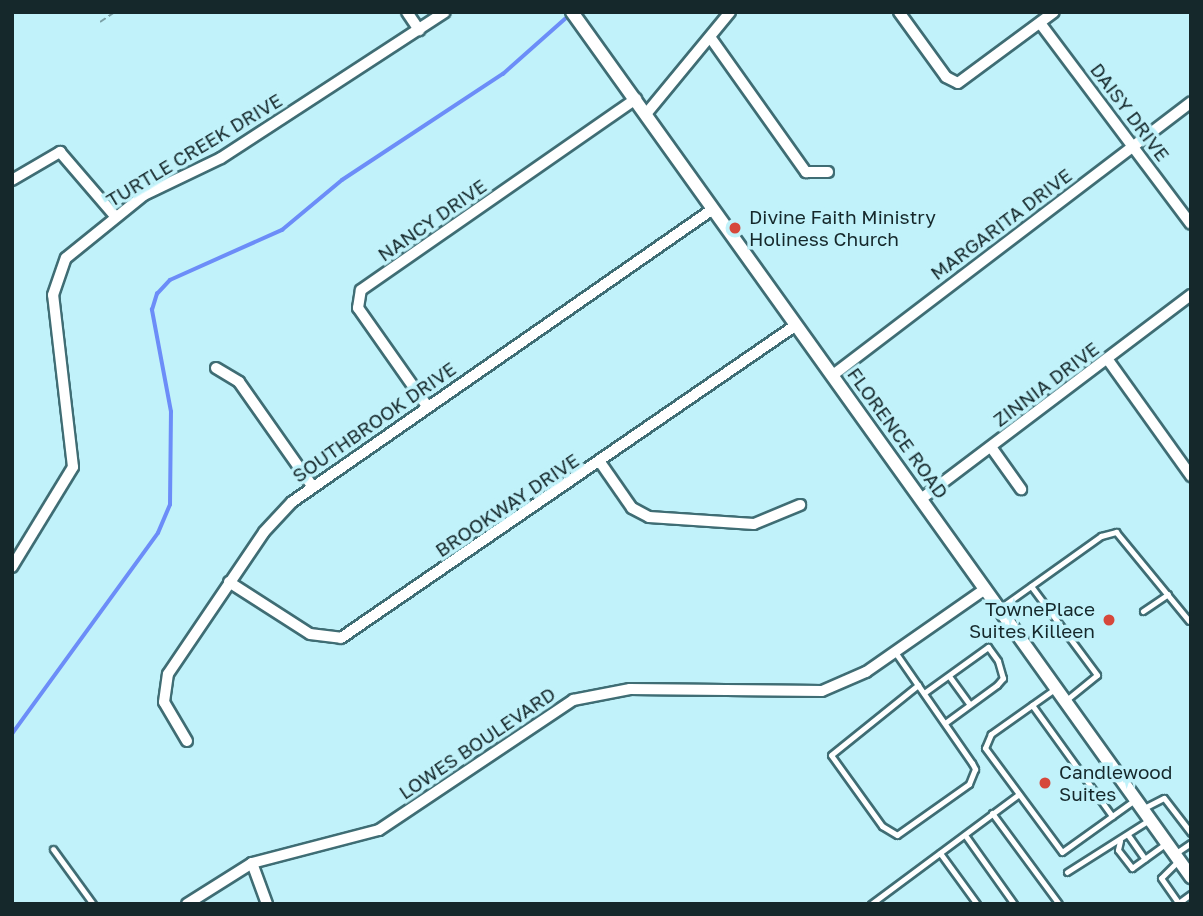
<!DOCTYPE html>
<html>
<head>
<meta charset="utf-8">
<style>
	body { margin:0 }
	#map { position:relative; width:1203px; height:916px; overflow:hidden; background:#c1f2fa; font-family:"Golos Text",sans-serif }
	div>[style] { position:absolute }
	.stream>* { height:3.5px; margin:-1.75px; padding:0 1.75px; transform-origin:1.75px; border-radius:1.75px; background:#6c8df8 }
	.path>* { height:2px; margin-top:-1px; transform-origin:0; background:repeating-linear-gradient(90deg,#7ba0a6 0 7px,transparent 0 10.5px) }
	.roads { filter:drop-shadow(2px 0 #3f6d74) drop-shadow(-2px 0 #3f6d74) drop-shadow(0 2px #3f6d74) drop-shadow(0 -2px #3f6d74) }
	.service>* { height:5px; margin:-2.5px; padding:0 2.5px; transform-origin:2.5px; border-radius:2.5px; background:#fff }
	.minor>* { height:10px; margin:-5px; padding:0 5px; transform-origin:5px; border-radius:5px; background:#fff }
	.tertiary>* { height:12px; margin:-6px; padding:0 6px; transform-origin:6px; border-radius:6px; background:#fff }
	.dots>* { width:19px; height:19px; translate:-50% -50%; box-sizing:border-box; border:4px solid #c1f2fa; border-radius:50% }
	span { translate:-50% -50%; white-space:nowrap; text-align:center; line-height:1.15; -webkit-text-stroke:7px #c1f2fa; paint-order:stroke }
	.street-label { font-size:19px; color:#15282b }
	.poi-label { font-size:19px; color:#15282b }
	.left { translate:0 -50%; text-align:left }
	.right { translate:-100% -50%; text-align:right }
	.frame { position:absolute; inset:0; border:14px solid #15282b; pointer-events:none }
</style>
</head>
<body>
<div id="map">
	<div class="stream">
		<i style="left:12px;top:734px;width:248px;rotate:-54deg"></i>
		<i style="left:158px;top:533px;width:30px;rotate:-67deg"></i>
		<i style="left:170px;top:505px;width:93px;rotate:-89.4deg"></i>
		<i style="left:171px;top:412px;width:104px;rotate:-100.6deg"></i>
		<i style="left:152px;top:310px;width:17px;rotate:-73deg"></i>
		<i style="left:157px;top:294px;width:19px;rotate:-47deg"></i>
		<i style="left:170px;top:280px;width:123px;rotate:-24.1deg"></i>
		<i style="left:282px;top:230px;width:78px;rotate:-39.8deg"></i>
		<i style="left:342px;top:180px;width:193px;rotate:-33.4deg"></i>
		<i style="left:503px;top:74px;width:83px;rotate:-41.6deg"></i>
	</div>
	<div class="path">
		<i style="left:100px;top:22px;width:18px;rotate:-34deg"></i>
	</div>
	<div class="roads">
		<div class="service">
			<i style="left:1031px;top:586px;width:111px;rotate:53.4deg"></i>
			<i style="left:1097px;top:675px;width:41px;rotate:140.9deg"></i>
			<i style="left:1000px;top:608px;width:124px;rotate:-35.5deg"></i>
			<i style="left:1101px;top:536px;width:16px;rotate:-15deg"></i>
			<i style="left:1116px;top:532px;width:115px;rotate:50.6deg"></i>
			<i style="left:1143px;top:611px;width:30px;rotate:-34deg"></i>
			<i style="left:895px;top:652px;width:135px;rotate:55.3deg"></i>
			<i style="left:972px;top:763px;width:7px;rotate:63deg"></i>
			<i style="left:975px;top:769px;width:16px;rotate:112deg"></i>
			<i style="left:969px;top:784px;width:88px;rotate:144.7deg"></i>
			<i style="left:897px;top:835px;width:17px;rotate:-149deg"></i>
			<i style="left:882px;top:826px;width:87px;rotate:-125.7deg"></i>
			<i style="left:831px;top:755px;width:112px;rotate:-38.8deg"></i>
			<i style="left:949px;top:676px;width:34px;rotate:54deg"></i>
			<i style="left:1056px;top:688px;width:80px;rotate:144.7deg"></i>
			<i style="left:991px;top:734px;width:15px;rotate:113deg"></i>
			<i style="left:985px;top:748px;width:129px;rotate:53.5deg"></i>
			<i style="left:1062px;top:852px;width:91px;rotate:-35.6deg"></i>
			<i style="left:924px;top:693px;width:79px;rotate:-35.7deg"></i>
			<i style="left:988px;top:647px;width:17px;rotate:54deg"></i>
			<i style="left:998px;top:661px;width:18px;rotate:74deg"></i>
			<i style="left:1003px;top:678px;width:9px;rotate:131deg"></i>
			<i style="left:997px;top:685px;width:64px;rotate:143.8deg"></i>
			<i style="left:1032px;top:705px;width:137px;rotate:54.2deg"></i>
			<i style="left:1144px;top:808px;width:22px;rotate:-27deg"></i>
			<i style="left:1164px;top:798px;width:44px;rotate:52.4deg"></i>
			<i style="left:992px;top:813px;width:113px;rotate:53.6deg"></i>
			<i style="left:965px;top:835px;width:85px;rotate:54.6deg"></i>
			<i style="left:1128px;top:835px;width:29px;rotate:55deg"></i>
			<i style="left:1120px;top:841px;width:9px;rotate:103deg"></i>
			<i style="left:1118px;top:850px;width:23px;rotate:52deg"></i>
			<i style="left:1132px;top:868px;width:41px;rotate:-36deg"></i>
			<i style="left:53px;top:849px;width:68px;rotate:54deg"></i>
			<i style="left:940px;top:853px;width:63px;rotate:54deg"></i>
			<i style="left:1176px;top:853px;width:18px;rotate:-34deg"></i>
			<i style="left:1179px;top:860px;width:25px;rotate:135deg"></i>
			<i style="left:1161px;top:878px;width:32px;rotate:55deg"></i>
			<i style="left:1067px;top:872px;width:97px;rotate:-32.4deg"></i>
			<i style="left:871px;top:904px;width:184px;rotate:-36.6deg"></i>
			<i style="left:1177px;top:904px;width:17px;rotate:-36deg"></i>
		</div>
		<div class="minor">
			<i style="left:407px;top:12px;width:22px;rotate:56deg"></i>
			<i style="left:899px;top:12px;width:80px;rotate:54.1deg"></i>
			<i style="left:946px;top:77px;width:13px;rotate:27deg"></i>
			<i style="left:958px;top:83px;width:119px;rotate:-36.5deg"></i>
			<i style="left:1040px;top:23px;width:251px;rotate:53.1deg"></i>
			<i style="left:710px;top:37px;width:166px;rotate:54.6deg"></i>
			<i style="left:806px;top:172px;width:22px"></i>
			<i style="left:646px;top:114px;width:132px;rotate:-50.5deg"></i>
			<i style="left:12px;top:180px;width:56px;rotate:-30.3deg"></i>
			<i style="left:60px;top:152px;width:84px;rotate:49.3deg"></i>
			<i style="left:1108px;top:360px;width:143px;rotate:54.4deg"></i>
			<i style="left:216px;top:368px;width:27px;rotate:31deg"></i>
			<i style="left:239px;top:382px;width:127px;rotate:54.9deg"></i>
			<i style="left:833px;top:375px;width:450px;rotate:-37.3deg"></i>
			<i style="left:427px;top:406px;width:120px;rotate:-125.1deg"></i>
			<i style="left:358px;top:308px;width:18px;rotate:-81deg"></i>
			<i style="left:361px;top:290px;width:335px;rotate:-34.8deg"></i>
			<i style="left:991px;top:447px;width:52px;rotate:54.5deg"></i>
			<i style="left:600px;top:462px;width:56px;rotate:55.2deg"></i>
			<i style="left:632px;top:508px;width:19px;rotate:28deg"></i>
			<i style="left:649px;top:517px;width:105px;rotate:3.8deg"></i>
			<i style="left:754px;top:524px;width:50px;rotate:-22.4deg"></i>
			<i style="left:921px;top:499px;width:338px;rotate:-37.1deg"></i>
			<i style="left:12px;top:567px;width:117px;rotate:-58.6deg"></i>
			<i style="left:73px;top:467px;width:173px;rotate:-96.6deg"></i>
			<i style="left:53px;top:295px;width:39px;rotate:-71deg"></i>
			<i style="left:66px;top:258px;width:100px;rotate:-38.9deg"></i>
			<i style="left:144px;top:195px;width:85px;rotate:-25.7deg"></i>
			<i style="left:221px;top:158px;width:267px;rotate:-33.1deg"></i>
			<i style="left:229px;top:582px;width:96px;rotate:32.7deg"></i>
			<i style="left:310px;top:634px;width:31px;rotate:7deg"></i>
			<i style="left:341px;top:638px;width:552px;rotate:-34.52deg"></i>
			<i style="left:187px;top:741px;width:45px;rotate:-120.5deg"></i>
			<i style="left:164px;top:702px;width:28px;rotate:-82deg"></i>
			<i style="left:168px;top:674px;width:171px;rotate:-55.9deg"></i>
			<i style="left:264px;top:532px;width:41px;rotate:-47deg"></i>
			<i style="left:292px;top:502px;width:513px;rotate:-34.84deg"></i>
			<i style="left:252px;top:863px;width:44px;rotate:69.9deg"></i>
			<i style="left:187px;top:904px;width:77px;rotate:-32.2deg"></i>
			<i style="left:252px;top:863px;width:131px;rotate:-14.6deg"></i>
			<i style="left:379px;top:830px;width:234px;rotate:-33.8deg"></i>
			<i style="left:573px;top:700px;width:58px;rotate:-10.9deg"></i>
			<i style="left:630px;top:689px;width:192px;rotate:0.6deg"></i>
			<i style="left:822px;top:691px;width:48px;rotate:-23.4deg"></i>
			<i style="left:866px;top:672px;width:145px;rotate:-34.9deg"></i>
		</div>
		<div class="tertiary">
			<i style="left:572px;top:12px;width:1064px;rotate:54.41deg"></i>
		</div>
	</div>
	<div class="dots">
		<i style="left:735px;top:228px;background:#d6483b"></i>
		<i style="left:1109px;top:620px;background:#d6483b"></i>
		<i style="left:1045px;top:783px;background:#d6483b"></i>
	</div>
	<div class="street-label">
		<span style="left:1130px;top:112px;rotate:53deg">DAISY DRIVE</span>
		<span style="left:194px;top:150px;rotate:-31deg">TURTLE CREEK DRIVE</span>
		<span style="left:432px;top:220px;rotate:-35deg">NANCY DRIVE</span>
		<span style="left:1001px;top:224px;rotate:-37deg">MARGARITA DRIVE</span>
		<span style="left:1046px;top:384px;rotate:-37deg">ZINNIA DRIVE</span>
		<span style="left:374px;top:422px;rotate:-35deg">SOUTHBROOK DRIVE</span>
		<span style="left:898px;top:433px;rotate:54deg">FLORENCE ROAD</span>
		<span style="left:507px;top:505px;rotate:-34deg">BROOKWAY DRIVE</span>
		<span style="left:477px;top:743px;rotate:-34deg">LOWES BOULEVARD</span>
	</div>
	<div class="poi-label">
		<span class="left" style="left:749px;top:228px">Divine Faith Ministry<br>Holiness Church</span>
		<span class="right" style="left:1095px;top:620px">TownePlace<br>Suites Killeen</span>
		<span class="left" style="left:1059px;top:783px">Candlewood<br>Suites</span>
	</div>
	<div class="frame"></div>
</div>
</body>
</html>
